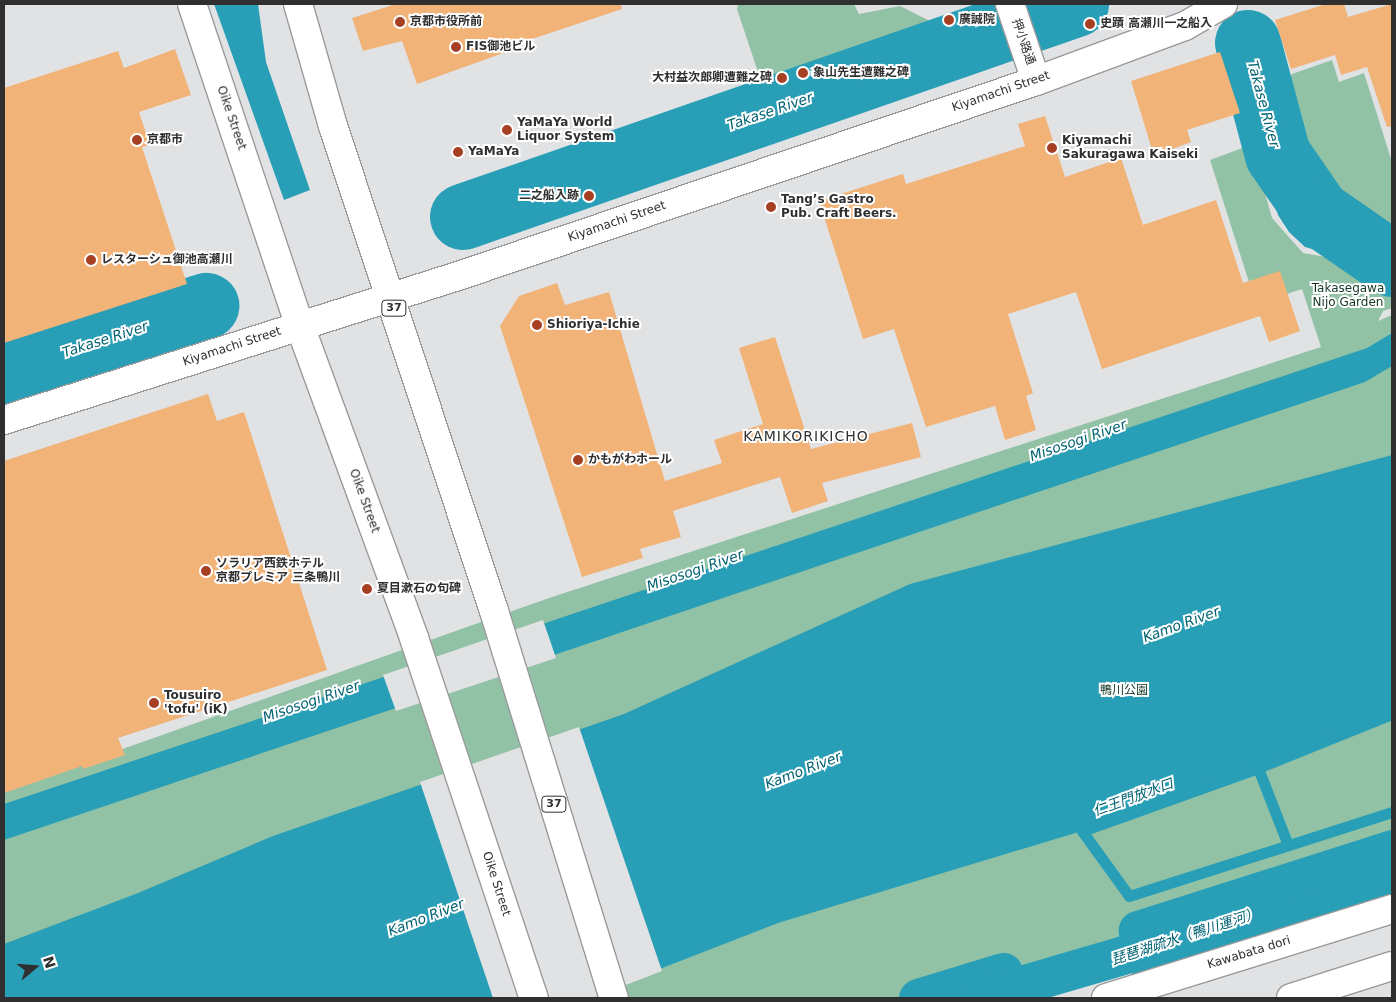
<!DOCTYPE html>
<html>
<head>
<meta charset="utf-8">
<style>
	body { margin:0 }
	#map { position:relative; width:1396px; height:1002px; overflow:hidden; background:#e1e2e4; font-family:"DejaVu Sans","Noto Sans JP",sans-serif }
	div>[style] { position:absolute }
	.green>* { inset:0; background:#92c2a6 }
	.water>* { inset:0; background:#299fb7 }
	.pier>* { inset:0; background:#e1e2e4 }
	.stream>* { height:11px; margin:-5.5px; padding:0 5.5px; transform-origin:5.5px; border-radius:5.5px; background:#299fb7 }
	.canal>* { height:39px; margin:-19.5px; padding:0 19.5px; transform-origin:19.5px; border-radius:19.5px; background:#299fb7 }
	.river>* { height:66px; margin:-33px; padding:0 33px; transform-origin:33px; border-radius:33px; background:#299fb7 }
	.building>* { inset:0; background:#f2b378 }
	.roads { filter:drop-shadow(1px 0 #98999b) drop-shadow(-1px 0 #98999b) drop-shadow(0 1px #98999b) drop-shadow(0 -1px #98999b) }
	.minor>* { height:28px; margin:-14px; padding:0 14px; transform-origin:14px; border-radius:14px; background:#fff }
	.major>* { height:28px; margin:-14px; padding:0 14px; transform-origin:14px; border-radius:14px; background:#fff }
	.dots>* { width:14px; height:14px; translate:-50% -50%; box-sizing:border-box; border:2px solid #fff; border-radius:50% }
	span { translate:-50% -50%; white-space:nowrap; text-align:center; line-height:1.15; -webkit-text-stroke:4px #fff; paint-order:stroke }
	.shield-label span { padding:1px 4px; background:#fff; border:1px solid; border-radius:4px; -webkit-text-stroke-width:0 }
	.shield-label { font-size:11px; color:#2f2f30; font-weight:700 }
	.poi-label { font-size:12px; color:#2f2f30; font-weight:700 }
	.left { translate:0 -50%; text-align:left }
	.right { translate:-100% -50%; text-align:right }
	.street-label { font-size:12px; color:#2f2f30 }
	.park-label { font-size:12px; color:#133724 }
	.water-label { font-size:14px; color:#006273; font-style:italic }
	.neighbourhood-label { font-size:14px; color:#2f2f30; letter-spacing:1px }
	.frame { position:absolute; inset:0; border:5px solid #2f2f30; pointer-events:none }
	.north { position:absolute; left:10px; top:942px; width:50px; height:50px; -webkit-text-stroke:4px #fff; paint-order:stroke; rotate:72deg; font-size:14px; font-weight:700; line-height:20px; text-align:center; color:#2f2f30 }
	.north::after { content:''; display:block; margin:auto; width:18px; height:22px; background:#2f2f30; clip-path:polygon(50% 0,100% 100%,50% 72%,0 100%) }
</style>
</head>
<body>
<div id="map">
	<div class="green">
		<i style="clip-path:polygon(738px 4px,854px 4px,859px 14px,900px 6px,930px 21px,930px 38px,813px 79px,765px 93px,737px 9px)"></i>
		<i style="clip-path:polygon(1332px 60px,1339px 82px,1364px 73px,1392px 162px,1392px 257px,1373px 244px,1373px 230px,1352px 207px,1314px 185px,1286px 155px,1270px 93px,1292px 74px)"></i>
		<i style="clip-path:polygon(1259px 101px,1271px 153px,1259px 172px,1272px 218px,1303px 253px,1338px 259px,1364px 254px,1388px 270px,1392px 277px,1392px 308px,1383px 311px,1378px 321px,1392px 315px,1392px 888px,1033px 998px,4px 998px,4px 791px,552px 597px,1321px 347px,1302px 289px,1256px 304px,1210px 160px,1253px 144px,1243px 109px)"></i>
	</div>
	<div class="water">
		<i style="clip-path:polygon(214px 4px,258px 4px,266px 62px,310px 190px,284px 200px)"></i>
		<i style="clip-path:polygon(1278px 155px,1310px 188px,1348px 212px,1367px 232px,1365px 247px,1351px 252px,1323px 252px,1305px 247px,1289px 232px,1278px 215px,1266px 171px,1269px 163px)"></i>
		<i style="clip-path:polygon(1392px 333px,1392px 366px,1365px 382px,4px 840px,4px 804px,1367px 348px)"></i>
		<i style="clip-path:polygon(1392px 455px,1392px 714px,1258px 768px,1082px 831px,778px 923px,585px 998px,4px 998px,4px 944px,138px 893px,273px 836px,624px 714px,910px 584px)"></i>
	</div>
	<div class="pier">
		<i style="clip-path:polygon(543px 620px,556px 658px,396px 711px,383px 675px)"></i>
		<i style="clip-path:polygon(579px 727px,662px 971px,592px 998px,493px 998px,420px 782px)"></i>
	</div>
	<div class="stream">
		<i style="left:1392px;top:714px;width:144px;rotate:158.1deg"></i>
		<i style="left:1258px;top:768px;width:187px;rotate:160.3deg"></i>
		<i style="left:1082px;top:831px;width:80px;rotate:54.1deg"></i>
		<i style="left:1129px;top:896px;width:276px;rotate:-17.7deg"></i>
		<i style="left:1256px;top:763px;width:88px;rotate:68.7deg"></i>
		<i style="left:1392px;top:840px;width:265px;rotate:162.7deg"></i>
		<i style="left:1139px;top:919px;width:11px;rotate:68deg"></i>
		<i style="left:1143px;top:929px;width:262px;rotate:-17.8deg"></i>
		<i style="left:1299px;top:872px;width:26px;rotate:67deg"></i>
	</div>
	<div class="canal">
		<i style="left:1392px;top:849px;width:267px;rotate:162.3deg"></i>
		<i style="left:1138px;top:930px;width:36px;rotate:72deg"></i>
		<i style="left:1149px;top:964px;width:255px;rotate:-17.4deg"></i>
		<i style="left:918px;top:998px;width:89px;rotate:-17deg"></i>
		<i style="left:976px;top:998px;width:200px;rotate:-16.3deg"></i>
	</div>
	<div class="river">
		<i style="left:1248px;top:43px;width:116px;rotate:75deg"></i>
		<i style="left:1278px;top:155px;width:70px;rotate:55.4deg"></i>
		<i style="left:1318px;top:213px;width:90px;rotate:34.6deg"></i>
		<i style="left:463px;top:217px;width:649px;rotate:-19.16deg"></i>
		<i style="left:4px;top:372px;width:213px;rotate:-18.1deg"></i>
	</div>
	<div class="building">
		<i style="clip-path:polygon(396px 4px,621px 4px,622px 9px,508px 47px,509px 51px,417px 84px,402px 41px,363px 51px,352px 18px)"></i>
		<i style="clip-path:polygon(1326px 4px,1344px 4px,1348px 17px,1392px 4px,1392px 126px,1387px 127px,1367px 67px,1341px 75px,1335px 55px,1291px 69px,1275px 20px)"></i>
		<i style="clip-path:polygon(175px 49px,191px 95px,139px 112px,150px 145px,142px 147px,187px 284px,4px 343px,4px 88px,118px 51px,124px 68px)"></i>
		<i style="clip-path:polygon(1220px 52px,1240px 113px,1187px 130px,1191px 142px,1154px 156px,1131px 81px)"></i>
		<i style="clip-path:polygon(1045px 116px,1065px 177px,1121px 158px,1143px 225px,1216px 200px,1243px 283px,1280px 271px,1300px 331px,1269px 342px,1260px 316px,1102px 369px,1076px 292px,1008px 314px,1033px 393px,1026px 396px,1036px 430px,1005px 440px,995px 406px,926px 427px,894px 329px,863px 339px,819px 201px,903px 174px,906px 184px,1025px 146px,1018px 124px)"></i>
		<i style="clip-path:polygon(557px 283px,565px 305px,609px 292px,665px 481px,722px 463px,714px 440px,763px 424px,739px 348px,775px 337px,811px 449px,912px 423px,921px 457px,822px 483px,828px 501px,792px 513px,780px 477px,673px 511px,681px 537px,640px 549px,643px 558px,582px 577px,500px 326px,519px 296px)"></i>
		<i style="clip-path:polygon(208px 394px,217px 421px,244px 412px,327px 670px,118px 738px,125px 755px,83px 769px,82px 766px,4px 793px,4px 461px)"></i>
	</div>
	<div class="roads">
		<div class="minor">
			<i style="left:1010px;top:4px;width:81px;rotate:71.3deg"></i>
			<i style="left:4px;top:420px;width:486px;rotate:-17.6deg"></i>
			<i style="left:467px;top:273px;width:601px;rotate:-18.65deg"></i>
			<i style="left:1036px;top:81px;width:159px;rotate:-20.3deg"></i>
			<i style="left:1185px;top:26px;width:44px;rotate:-30.1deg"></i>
			<i style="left:1106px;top:998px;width:300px;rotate:-17.3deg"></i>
			<i style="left:1291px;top:998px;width:106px;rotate:-17.6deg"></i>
		</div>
		<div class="major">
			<i style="left:192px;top:4px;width:340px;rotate:71.5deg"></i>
			<i style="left:300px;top:326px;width:332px;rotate:69.9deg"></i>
			<i style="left:414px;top:638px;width:379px;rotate:71.6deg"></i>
			<i style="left:298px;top:4px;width:127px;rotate:74deg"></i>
			<i style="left:333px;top:126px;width:511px;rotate:71.64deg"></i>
			<i style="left:494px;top:611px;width:405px;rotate:72.8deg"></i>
		</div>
	</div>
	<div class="dots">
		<i style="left:949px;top:20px;background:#a73f23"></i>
		<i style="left:400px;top:22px;background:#a73f23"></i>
		<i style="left:1090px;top:24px;background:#a73f23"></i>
		<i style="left:456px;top:47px;background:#a73f23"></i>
		<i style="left:803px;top:73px;background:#a73f23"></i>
		<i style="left:782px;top:78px;background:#a73f23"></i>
		<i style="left:507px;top:130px;background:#a73f23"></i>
		<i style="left:137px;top:140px;background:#a73f23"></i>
		<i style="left:1052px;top:148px;background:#a73f23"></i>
		<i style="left:458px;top:152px;background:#a73f23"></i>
		<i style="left:589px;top:196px;background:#a73f23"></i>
		<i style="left:771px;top:207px;background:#a73f23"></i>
		<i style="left:91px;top:260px;background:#a73f23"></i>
		<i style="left:537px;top:325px;background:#a73f23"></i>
		<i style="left:578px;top:460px;background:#a73f23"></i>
		<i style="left:206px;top:571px;background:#a73f23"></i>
		<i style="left:367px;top:589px;background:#a73f23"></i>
		<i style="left:154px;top:703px;background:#a73f23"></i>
	</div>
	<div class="shield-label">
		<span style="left:394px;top:308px">37</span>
		<span style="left:554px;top:804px">37</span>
	</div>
	<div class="poi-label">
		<span class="left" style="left:959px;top:20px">廣誠院</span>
		<span class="left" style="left:410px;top:22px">京都市役所前</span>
		<span class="left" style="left:1100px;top:24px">史蹟 高瀬川一之船入</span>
		<span class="left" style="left:466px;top:47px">FIS御池ビル</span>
		<span class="left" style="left:813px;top:73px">象山先生遭難之碑</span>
		<span class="right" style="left:772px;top:78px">大村益次郎卿遭難之碑</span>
		<span class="left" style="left:517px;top:130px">YaMaYa World<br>Liquor System</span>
		<span class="left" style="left:147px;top:140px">京都市</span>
		<span class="left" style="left:1062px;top:148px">Kiyamachi<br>Sakuragawa Kaiseki</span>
		<span class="left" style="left:468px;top:152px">YaMaYa</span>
		<span class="right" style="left:579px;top:196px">二之船入跡</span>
		<span class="left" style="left:781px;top:207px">Tang’s Gastro<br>Pub. Craft Beers.</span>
		<span class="left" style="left:101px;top:260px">レスターシュ御池高瀬川</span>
		<span class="left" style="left:547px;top:325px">Shioriya-Ichie</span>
		<span class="left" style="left:588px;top:460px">かもがわホール</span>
		<span class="left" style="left:216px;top:571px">ソラリア西鉄ホテル<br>京都プレミア 三条鴨川</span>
		<span class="left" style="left:377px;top:589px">夏目漱石の句碑</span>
		<span class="left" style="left:164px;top:703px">Tousuiro<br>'tofu' (iK)</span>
	</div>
	<div class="street-label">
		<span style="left:1023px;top:42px;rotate:71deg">押小路通</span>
		<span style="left:1001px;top:92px;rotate:-19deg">Kiyamachi Street</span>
		<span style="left:231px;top:118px;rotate:71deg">Oike Street</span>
		<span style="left:617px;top:222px;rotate:-19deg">Kiyamachi Street</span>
		<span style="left:232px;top:347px;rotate:-18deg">Kiyamachi Street</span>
		<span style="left:364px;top:501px;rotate:70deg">Oike Street</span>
		<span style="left:496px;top:884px;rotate:72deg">Oike Street</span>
		<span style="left:1249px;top:953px;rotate:-17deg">Kawabata dori</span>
	</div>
	<div class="park-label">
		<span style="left:1348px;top:296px">Takasegawa<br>Nijo Garden</span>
		<span style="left:1124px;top:691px">鴨川公園</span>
	</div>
	<div class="water-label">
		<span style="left:1264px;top:104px;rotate:75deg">Takase River</span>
		<span style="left:770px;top:111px;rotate:-19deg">Takase River</span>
		<span style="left:105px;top:339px;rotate:-18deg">Takase River</span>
		<span style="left:1078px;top:440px;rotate:-19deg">Misosogi River</span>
		<span style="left:695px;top:570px;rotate:-19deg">Misosogi River</span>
		<span style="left:1181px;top:624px;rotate:-20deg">Kamo River</span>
		<span style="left:311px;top:701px;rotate:-19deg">Misosogi River</span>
		<span style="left:803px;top:770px;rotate:-21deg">Kamo River</span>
		<span style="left:1133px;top:797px;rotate:-20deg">仁王門放水口</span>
		<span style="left:426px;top:917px;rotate:-21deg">Kamo River</span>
		<span style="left:1185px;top:936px;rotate:-18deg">琵琶湖疏水（鴨川運河）</span>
	</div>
	<div class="neighbourhood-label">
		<span style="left:806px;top:436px">KAMIKORIKICHO</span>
	</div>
	<div class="frame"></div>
	<div class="north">N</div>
</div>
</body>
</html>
